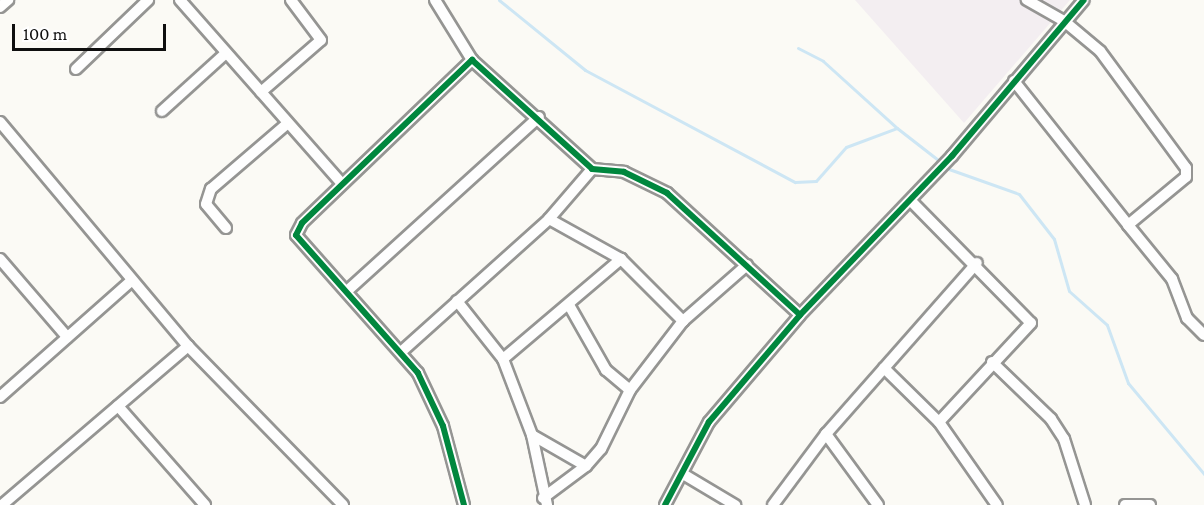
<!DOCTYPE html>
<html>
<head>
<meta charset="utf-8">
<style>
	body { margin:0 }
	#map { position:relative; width:1204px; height:505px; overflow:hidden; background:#fbfaf5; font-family:"Crimson Pro",serif }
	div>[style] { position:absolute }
	.industrial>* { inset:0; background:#f3eef1 }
	.stream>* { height:3px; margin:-1.5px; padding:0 1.5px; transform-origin:1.5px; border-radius:1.5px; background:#cde6f4 }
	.roads { filter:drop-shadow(2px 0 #959593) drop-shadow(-2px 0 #959593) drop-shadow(0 2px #959593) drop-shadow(0 -2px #959593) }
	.street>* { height:10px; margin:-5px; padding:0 5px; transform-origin:5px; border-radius:5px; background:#fefefe }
	.cycleway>* { height:6px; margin:-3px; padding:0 3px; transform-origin:3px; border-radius:3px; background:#00873e }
	span { translate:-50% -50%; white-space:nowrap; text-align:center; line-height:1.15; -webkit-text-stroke:6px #fff; paint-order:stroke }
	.scale { position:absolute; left:12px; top:24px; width:154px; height:27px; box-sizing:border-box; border:3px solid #0f0f0f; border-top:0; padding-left:8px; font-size:18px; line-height:21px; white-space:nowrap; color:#0f0f0f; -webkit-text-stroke:4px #fff; paint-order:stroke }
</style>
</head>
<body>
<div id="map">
	<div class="industrial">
		<i style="clip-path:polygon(855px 0,1070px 0,964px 123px)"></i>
	</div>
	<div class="stream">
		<i style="left:499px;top:0;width:111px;rotate:39.1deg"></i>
		<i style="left:585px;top:70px;width:238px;rotate:28.1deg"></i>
		<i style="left:795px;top:182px;width:21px;rotate:-3deg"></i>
		<i style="left:816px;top:181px;width:45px;rotate:-48.6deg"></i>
		<i style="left:846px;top:147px;width:54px;rotate:-20.4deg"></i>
		<i style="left:897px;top:128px;width:57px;rotate:37.9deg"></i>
		<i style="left:798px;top:48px;width:28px;rotate:27deg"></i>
		<i style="left:823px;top:61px;width:100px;rotate:42.2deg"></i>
		<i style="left:946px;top:168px;width:77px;rotate:19.6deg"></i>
		<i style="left:1019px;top:194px;width:57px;rotate:52.1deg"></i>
		<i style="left:1054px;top:239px;width:54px;rotate:73.9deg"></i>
		<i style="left:1069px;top:291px;width:51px;rotate:41.8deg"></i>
		<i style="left:1107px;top:325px;width:62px;rotate:70.1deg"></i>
		<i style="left:1128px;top:383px;width:119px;rotate:50.1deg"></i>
	</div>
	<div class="roads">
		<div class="street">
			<i style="left:180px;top:0;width:245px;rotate:48.6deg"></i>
			<i style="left:435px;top:0;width:70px;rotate:58.3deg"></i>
			<i style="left:0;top:7px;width:11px;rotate:-41deg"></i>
			<i style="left:76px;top:69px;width:100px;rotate:-43.8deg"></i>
			<i style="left:1014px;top:81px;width:184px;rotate:51.6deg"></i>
			<i style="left:1128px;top:225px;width:75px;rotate:-39.6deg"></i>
			<i style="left:1186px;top:177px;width:9px;rotate:-90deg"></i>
			<i style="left:1186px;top:168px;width:145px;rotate:-126.3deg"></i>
			<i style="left:1100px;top:51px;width:47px;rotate:-140.2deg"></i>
			<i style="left:1064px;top:21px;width:43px;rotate:-150.4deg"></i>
			<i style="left:261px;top:92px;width:79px;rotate:-40.9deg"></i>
			<i style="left:321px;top:40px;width:50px;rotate:-126.9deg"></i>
			<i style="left:162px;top:111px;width:86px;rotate:-42.2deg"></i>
			<i style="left:0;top:122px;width:292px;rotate:50deg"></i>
			<i style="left:188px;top:346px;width:222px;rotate:45.7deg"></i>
			<i style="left:911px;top:201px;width:171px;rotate:45.5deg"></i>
			<i style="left:1031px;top:323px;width:135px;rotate:132.9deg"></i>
			<i style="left:549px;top:219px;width:82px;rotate:29.1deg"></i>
			<i style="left:621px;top:259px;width:88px;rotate:45deg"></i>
			<i style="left:1128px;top:225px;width:70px;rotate:50.8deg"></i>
			<i style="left:1172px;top:279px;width:42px;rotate:69deg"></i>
			<i style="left:1187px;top:318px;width:24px;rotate:45deg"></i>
			<i style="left:226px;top:228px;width:31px;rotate:-130deg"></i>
			<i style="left:206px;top:204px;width:16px;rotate:-72deg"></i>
			<i style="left:211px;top:189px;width:101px;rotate:-40.6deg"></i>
			<i style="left:0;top:259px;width:103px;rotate:49.3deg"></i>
			<i style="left:347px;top:291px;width:259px;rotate:-42.2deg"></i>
			<i style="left:457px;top:301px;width:74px;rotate:51.6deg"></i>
			<i style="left:503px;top:359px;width:81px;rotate:69.1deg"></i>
			<i style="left:532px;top:435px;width:72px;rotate:77.9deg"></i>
			<i style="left:569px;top:305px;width:75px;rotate:60.4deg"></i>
			<i style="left:606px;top:370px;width:31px;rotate:40deg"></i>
			<i style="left:401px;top:352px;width:199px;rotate:-41.9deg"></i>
			<i style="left:549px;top:219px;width:66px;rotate:-49.3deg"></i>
			<i style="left:503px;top:359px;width:155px;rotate:-40.3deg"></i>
			<i style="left:992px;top:362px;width:82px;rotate:44deg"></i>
			<i style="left:1051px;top:419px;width:24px;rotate:57deg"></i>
			<i style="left:1064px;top:439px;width:69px;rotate:72.3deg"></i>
			<i style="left:884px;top:368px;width:77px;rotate:44.5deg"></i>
			<i style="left:939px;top:422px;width:101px;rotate:55.1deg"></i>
			<i style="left:0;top:397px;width:175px;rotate:-41.5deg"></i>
			<i style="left:118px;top:406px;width:132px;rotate:48.7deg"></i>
			<i style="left:826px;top:434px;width:88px;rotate:53.8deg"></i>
			<i style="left:532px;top:435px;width:62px;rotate:29.9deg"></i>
			<i style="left:683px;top:474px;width:61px;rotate:30.8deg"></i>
			<i style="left:543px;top:498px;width:54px;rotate:-36.7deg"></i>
			<i style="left:586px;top:466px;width:23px;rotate:-49deg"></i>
			<i style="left:601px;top:449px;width:66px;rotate:-63.8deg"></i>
			<i style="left:630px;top:390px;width:87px;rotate:-52.5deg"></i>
			<i style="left:683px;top:321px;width:85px;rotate:-41.2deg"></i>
			<i style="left:2px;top:505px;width:245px;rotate:-40.5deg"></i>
			<i style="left:464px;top:505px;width:82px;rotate:-104.9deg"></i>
			<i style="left:443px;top:426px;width:59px;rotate:-115.3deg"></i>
			<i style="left:418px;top:373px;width:184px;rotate:-131.5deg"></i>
			<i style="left:296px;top:235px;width:13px;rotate:-63deg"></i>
			<i style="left:302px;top:223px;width:236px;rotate:-43.8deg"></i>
			<i style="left:472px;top:60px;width:162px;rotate:42.2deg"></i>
			<i style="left:592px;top:169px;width:32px;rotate:5deg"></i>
			<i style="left:624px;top:172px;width:48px;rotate:26deg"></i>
			<i style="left:667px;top:193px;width:180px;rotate:42.5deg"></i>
			<i style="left:665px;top:505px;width:94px;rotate:-62.1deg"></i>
			<i style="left:709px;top:422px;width:140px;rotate:-49.6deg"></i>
			<i style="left:800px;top:315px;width:220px;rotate:-46.3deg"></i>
			<i style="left:952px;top:156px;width:204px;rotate:-49.8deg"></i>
			<i style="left:773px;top:505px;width:89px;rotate:-53.3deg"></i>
			<i style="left:826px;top:434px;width:228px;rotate:-48.6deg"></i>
			<i style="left:1125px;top:505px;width:25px"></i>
		</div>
	</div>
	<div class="cycleway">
		<i style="left:464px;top:505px;width:82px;rotate:-104.9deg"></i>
		<i style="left:443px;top:426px;width:59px;rotate:-115.3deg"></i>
		<i style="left:418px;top:373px;width:184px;rotate:-131.5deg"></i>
		<i style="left:296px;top:235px;width:13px;rotate:-63deg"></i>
		<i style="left:302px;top:223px;width:236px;rotate:-43.8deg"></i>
		<i style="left:472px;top:60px;width:162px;rotate:42.2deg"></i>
		<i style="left:592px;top:169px;width:32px;rotate:5deg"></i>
		<i style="left:624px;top:172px;width:48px;rotate:26deg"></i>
		<i style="left:667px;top:193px;width:180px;rotate:42.5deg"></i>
		<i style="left:665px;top:505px;width:94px;rotate:-62.1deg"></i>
		<i style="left:709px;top:422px;width:140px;rotate:-49.6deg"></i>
		<i style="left:800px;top:315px;width:220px;rotate:-46.3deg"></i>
		<i style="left:952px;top:156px;width:204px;rotate:-49.8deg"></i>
	</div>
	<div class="scale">100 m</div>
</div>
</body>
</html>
